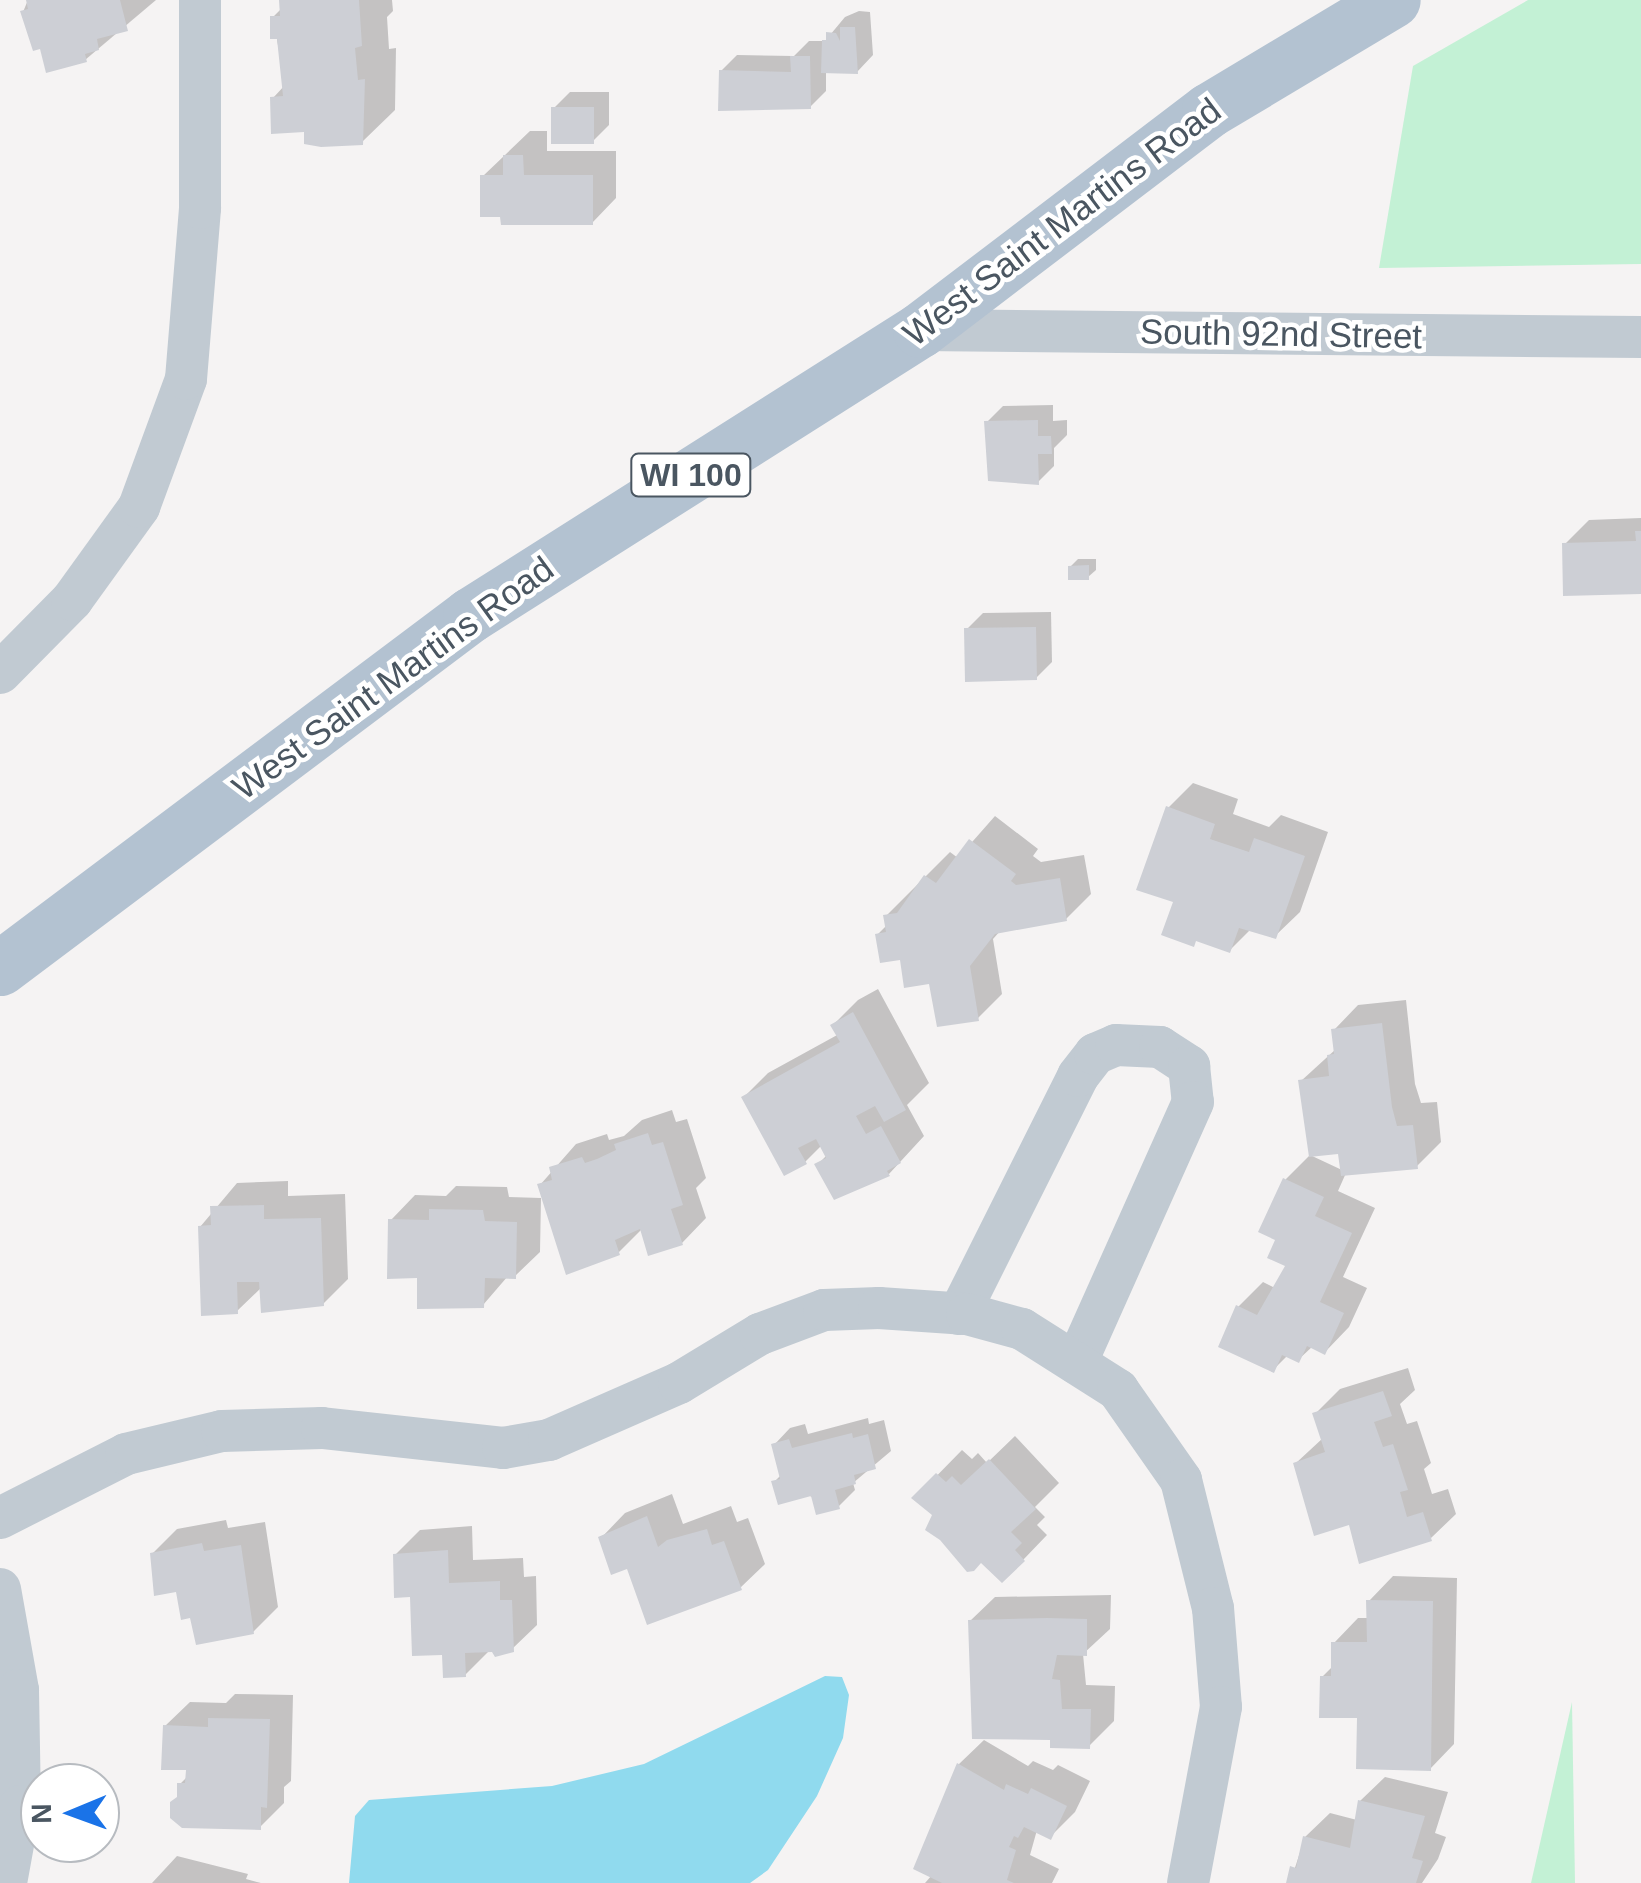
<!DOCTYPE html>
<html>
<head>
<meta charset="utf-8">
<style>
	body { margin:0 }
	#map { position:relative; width:1641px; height:1883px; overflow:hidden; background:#f5f3f3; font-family:Helvetica,sans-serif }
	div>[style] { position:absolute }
	.green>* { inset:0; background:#c3f1d5 }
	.water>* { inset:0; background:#90daee }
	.shadow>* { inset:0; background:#0003 }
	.building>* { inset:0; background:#cdcfd5 }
	.minor>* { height:42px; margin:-21px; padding:0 21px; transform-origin:21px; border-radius:21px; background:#c1cad2 }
	.major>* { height:55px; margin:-27.5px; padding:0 27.5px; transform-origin:27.5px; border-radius:27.5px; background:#b3c2d1 }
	span { translate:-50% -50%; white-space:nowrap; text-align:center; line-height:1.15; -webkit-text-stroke:9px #fff; paint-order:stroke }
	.shield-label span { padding:2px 8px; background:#fff; border:2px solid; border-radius:8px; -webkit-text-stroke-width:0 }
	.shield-label { font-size:32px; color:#4a5661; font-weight:700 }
	.street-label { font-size:35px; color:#4a5661 }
	.north { position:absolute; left:20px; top:1763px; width:100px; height:100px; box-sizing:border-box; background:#fff; border:2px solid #b7bbc0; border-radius:50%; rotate:269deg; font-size:28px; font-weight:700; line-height:40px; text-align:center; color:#4a5661 }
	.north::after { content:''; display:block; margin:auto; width:35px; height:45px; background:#1a73e8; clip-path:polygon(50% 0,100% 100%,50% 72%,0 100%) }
</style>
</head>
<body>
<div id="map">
	<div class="green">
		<i style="clip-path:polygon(1528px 0,1641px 0,1641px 264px,1379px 268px,1413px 66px)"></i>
		<i style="clip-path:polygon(1572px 1702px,1575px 1883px,1531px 1883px)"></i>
	</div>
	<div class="water">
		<i style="clip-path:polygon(825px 1676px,842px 1677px,849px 1695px,843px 1738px,817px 1796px,768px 1870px,750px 1883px,349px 1883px,355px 1816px,369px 1800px,552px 1786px,644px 1764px)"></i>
	</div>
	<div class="shadow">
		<i style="clip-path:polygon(28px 0,156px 0,85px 60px,42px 46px,23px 12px)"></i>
		<i style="clip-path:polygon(282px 0,392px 0,393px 11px,387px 17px,389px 49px,396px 48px,395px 110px,362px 142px,306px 129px,273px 98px,285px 85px,273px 17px,282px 8px)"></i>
		<i style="clip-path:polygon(859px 11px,870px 12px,873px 55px,857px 72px,826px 71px,826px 91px,810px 107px,721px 71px,737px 55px,794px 56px,809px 41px,825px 41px,845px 17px)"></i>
		<i style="clip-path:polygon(570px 92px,609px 92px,609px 125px,593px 141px,554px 108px)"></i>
		<i style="clip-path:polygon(530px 131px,547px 131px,547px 151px,616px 151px,616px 198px,592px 223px,483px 176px)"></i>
		<i style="clip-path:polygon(1053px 405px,1053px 421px,1067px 420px,1067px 435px,1054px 448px,1054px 466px,1038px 482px,987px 422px,1003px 406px)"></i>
		<i style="clip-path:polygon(1641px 518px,1641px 591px,1565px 544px,1589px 520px)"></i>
		<i style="clip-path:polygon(1078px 559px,1096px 559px,1096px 570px,1088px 577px,1070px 567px)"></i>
		<i style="clip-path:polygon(1051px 612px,1052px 662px,1036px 678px,967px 629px,983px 613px)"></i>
		<i style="clip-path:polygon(1193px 783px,1238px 799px,1233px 814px,1269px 827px,1281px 815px,1328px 832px,1300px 912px,1275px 936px,1251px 929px,1229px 951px,1176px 900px,1168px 808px)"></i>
		<i style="clip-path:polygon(995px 816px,1038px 849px,1033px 856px,1041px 862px,1084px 855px,1091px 894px,1066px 919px,1001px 930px,993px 939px,1002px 994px,978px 1018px,877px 935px,887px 925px,886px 916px,950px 852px,958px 858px)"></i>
		<i style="clip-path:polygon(878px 989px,929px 1083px,907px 1105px,924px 1136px,889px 1174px,818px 1164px,827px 1155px,822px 1145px,805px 1162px,744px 1097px,768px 1073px,839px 1034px,833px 1025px,858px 1000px)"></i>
		<i style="clip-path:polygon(1406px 1000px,1415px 1084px,1421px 1103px,1437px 1102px,1441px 1142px,1417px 1166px,1346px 1173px,1338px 1191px,1375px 1208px,1343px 1277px,1367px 1288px,1349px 1327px,1325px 1352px,1313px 1346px,1298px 1360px,1288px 1355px,1273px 1370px,1238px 1307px,1263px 1282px,1275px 1288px,1288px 1265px,1278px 1239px,1286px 1179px,1310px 1155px,1342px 1170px,1340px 1151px,1301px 1081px,1336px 1049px,1334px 1030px,1358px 1005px)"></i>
		<i style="clip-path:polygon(672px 1110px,676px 1122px,687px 1119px,706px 1178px,696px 1188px,706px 1218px,682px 1243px,642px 1229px,618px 1253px,540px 1185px,576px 1144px,607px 1134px,609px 1140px,624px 1136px,642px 1120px)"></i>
		<i style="clip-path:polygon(288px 1181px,288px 1196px,345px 1194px,348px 1279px,323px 1304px,262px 1287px,237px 1311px,200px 1227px,237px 1183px)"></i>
		<i style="clip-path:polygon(456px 1186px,507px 1187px,509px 1197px,541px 1198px,540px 1252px,515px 1276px,508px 1276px,483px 1305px,420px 1276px,391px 1220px,415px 1195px,446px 1196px)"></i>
		<i style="clip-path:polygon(1408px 1368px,1415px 1390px,1400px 1404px,1407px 1424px,1417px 1421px,1431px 1463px,1424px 1469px,1432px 1494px,1448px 1489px,1456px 1514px,1431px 1538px,1351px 1522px,1296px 1463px,1323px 1438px,1315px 1414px,1340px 1389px)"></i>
		<i style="clip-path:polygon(868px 1418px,869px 1424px,884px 1420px,891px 1451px,853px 1483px,855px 1490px,838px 1507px,774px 1482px,781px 1475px,774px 1445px,790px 1428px,805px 1424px,808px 1434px)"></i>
		<i style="clip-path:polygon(1015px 1436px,1059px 1483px,1035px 1507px,1045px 1517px,1037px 1525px,1047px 1535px,1023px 1560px,935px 1514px,915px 1498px,962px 1450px,972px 1459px,978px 1453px,987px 1463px)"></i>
		<i style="clip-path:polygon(672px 1494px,683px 1524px,731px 1506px,737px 1522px,748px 1518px,765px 1564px,740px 1588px,628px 1566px,601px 1538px,625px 1513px)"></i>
		<i style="clip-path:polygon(226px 1520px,228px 1528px,265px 1522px,278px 1607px,253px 1632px,192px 1615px,152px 1554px,177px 1529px)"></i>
		<i style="clip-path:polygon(472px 1526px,473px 1560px,523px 1558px,524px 1577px,536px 1576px,537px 1625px,512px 1649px,490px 1650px,465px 1675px,445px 1652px,395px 1555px,420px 1530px)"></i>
		<i style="clip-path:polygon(1393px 1576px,1457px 1578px,1454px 1744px,1430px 1769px,1360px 1716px,1322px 1677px,1333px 1666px,1334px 1643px,1358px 1618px,1369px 1618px,1369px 1601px)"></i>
		<i style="clip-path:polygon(1111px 1595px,1110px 1629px,1083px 1654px,1086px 1685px,1115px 1686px,1114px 1721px,1089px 1746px,1052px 1738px,970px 1621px,995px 1597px)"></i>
		<i style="clip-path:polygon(235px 1694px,293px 1695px,291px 1781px,284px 1787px,284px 1803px,260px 1827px,180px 1796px,180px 1784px,188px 1776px,188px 1768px,165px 1726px,190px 1702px,226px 1703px)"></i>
		<i style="clip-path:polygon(984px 1740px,1028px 1766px,1033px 1761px,1053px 1770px,1058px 1765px,1090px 1781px,1075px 1812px,1050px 1837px,1037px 1830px,1030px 1855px,1059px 1869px,1052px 1883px,925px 1883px,932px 1875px,916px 1867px,959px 1764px)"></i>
		<i style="clip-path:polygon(1385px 1777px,1448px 1792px,1435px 1833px,1446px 1837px,1438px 1859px,1422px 1883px,1290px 1883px,1305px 1837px,1330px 1813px,1357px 1820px,1360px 1801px)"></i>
		<i style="clip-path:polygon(177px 1856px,248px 1874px,246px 1879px,261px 1883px,152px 1883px)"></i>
	</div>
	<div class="building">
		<i style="clip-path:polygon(26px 0,120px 0,128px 31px,97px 39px,99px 50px,85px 54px,87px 62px,46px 73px,40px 49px,33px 51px,20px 11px,28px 9px)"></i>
		<i style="clip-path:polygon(279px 0,359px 0,362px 46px,355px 48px,358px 80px,365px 79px,363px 145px,321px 147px,304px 144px,304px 132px,271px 134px,270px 97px,283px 96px,277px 39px,270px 39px,270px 16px,280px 16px)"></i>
		<i style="clip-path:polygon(840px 27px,855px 27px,858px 74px,821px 73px,822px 40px,826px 40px,826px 32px,836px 33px,840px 41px)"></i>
		<i style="clip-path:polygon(790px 56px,810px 56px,811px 109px,718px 111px,719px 70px,791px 72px)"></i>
		<i style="clip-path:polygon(551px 107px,594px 107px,594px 144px,551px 144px)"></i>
		<i style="clip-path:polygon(503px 155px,523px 155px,524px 175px,593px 175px,593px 225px,501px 225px,500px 217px,480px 217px,480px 175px,503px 175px)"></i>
		<i style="clip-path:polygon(1038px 420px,1038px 436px,1051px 436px,1052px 454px,1038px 454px,1039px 485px,988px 481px,984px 421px)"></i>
		<i style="clip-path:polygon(1635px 531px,1641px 531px,1641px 594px,1563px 596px,1562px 543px,1636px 541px)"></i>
		<i style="clip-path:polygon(1089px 565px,1089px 580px,1068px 580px,1068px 566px)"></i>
		<i style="clip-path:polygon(1036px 627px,1037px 680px,965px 682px,964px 628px)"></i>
		<i style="clip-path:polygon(1166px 806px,1215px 824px,1210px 839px,1249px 852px,1254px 838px,1305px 856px,1276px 939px,1239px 928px,1230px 953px,1196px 941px,1194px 947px,1161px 935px,1173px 902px,1136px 890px)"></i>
		<i style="clip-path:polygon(969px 839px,1016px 874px,1011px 881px,1016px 885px,1060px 878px,1067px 921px,995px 934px,970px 966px,979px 1021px,937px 1027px,929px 984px,904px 988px,900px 960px,880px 963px,875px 934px,886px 932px,883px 915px,897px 913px,924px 875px,936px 883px)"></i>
		<i style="clip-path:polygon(853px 1012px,906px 1110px,884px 1122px,875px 1106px,856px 1116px,866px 1134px,881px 1126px,901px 1163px,887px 1171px,890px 1176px,834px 1200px,814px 1164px,826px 1158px,816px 1139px,798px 1148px,807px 1164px,784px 1176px,741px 1097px,840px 1042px,830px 1025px)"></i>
		<i style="clip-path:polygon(1382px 1023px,1392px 1107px,1397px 1126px,1413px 1125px,1418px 1169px,1341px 1176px,1338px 1154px,1309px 1157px,1298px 1080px,1329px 1076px,1327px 1055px,1334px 1054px,1331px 1029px)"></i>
		<i style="clip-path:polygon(648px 1133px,652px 1145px,663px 1142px,683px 1205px,671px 1209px,683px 1245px,648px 1256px,640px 1229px,615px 1240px,620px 1255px,566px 1275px,537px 1184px,552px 1180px,549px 1167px,582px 1157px,585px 1163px,597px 1159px,616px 1150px,614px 1144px)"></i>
		<i style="clip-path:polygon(1283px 1178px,1324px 1197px,1315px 1216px,1352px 1233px,1320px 1302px,1344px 1313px,1325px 1355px,1307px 1346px,1299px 1363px,1282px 1355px,1274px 1373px,1218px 1347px,1236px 1305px,1257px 1315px,1285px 1266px,1267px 1258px,1275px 1240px,1258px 1232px)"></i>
		<i style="clip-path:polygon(264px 1205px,264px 1219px,321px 1218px,324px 1306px,261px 1313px,259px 1282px,237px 1282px,238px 1314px,201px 1316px,198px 1226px,211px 1225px,210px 1206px)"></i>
		<i style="clip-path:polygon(429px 1209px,483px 1210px,485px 1221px,517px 1222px,516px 1279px,485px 1278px,484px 1308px,417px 1309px,417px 1278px,387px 1279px,388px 1219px,429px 1220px)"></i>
		<i style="clip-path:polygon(1383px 1391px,1392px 1416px,1374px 1422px,1383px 1447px,1393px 1444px,1408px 1490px,1400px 1492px,1407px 1517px,1423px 1512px,1432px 1541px,1359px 1564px,1349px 1525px,1314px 1536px,1293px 1463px,1325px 1452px,1312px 1413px)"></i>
		<i style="clip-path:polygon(852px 1433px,853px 1438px,868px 1434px,876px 1469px,854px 1475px,856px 1484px,835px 1490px,840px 1509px,816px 1515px,811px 1496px,778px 1505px,771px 1481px,780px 1479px,771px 1444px,789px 1439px,792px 1448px)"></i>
		<i style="clip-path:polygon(989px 1459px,1036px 1509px,1011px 1532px,1022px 1543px,1015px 1550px,1025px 1561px,1002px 1583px,981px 1563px,974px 1571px,967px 1572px,940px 1540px,925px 1530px,932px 1515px,911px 1498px,936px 1473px,946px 1482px,952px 1476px,961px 1485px)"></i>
		<i style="clip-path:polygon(647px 1516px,658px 1547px,667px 1540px,707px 1529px,712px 1545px,724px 1541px,742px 1590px,647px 1625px,627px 1569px,611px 1575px,598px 1537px)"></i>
		<i style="clip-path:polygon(202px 1543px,204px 1551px,241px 1545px,254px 1634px,196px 1645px,190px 1618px,181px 1620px,176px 1592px,154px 1596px,150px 1553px)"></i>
		<i style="clip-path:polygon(448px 1550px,449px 1583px,500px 1581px,500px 1600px,512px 1600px,514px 1652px,495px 1657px,492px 1652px,465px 1653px,466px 1677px,443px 1678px,442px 1655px,412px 1656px,410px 1597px,394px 1598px,393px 1554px)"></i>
		<i style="clip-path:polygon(1366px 1600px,1433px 1601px,1431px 1771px,1356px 1769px,1357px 1718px,1319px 1718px,1320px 1676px,1331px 1676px,1331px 1642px,1367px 1642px)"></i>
		<i style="clip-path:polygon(1047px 1618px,1087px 1619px,1087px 1656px,1057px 1655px,1052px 1679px,1060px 1680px,1062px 1709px,1091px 1709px,1090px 1749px,1050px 1748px,1050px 1740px,972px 1739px,968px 1620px)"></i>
		<i style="clip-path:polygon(208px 1718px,270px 1719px,267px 1808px,261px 1807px,261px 1830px,182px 1828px,170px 1818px,170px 1802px,177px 1797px,177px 1783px,185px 1783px,186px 1770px,161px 1770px,163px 1725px,208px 1727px)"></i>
		<i style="clip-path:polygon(957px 1763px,1004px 1790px,1006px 1784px,1028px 1794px,1031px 1788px,1067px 1806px,1051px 1840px,1024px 1827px,1018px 1838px,1014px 1836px,1009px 1847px,1016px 1850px,1007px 1880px,1014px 1883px,942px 1883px,913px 1869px)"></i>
		<i style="clip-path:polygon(1358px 1800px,1425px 1816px,1412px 1858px,1423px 1861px,1416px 1883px,1286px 1883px,1290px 1866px,1296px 1868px,1303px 1836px,1350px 1848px)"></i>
	</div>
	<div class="minor">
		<i style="left:920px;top:330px;width:721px;rotate:0.56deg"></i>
		<i style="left:0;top:673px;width:103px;rotate:-45.4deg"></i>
		<i style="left:72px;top:600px;width:115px;rotate:-54.2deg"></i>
		<i style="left:139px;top:507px;width:136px;rotate:-69.8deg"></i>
		<i style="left:186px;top:379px;width:172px;rotate:-85.3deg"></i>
		<i style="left:200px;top:208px;width:208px;rotate:-90deg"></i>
		<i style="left:959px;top:1314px;width:266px;rotate:-63.4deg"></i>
		<i style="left:1078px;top:1076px;width:28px;rotate:-52deg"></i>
		<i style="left:1095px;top:1054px;width:23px;rotate:-23deg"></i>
		<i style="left:1116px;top:1045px;width:44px;rotate:2.6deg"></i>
		<i style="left:1160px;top:1047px;width:35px;rotate:33deg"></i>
		<i style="left:1189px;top:1066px;width:36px;rotate:84deg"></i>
		<i style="left:1193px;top:1102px;width:286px;rotate:114.1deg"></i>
		<i style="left:0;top:1518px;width:141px;rotate:-26.9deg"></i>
		<i style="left:126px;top:1454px;width:99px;rotate:-13.5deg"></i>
		<i style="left:222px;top:1431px;width:100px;rotate:-1.7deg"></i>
		<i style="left:322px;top:1428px;width:182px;rotate:6.3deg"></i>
		<i style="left:503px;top:1448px;width:47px;rotate:-9.9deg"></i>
		<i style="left:549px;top:1440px;width:142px;rotate:-23.7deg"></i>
		<i style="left:679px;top:1383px;width:95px;rotate:-31.2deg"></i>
		<i style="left:760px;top:1334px;width:68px;rotate:-20.6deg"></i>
		<i style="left:824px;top:1310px;width:55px;rotate:-2.1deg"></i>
		<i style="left:879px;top:1308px;width:88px;rotate:3.9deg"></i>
		<i style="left:967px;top:1314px;width:57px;rotate:15.3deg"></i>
		<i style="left:1022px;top:1329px;width:114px;rotate:32.4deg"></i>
		<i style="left:1118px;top:1390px;width:110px;rotate:55deg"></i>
		<i style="left:1181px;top:1480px;width:132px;rotate:76deg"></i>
		<i style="left:1213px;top:1608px;width:99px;rotate:85.4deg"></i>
		<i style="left:1221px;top:1707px;width:179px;rotate:100.6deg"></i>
		<i style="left:0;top:1589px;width:103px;rotate:79.9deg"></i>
		<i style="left:18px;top:1690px;width:116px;rotate:89deg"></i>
		<i style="left:20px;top:1806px;width:78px;rotate:100.3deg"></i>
	</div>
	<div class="major">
		<i style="left:0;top:968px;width:588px;rotate:-36.91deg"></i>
		<i style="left:470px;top:615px;width:533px;rotate:-32.35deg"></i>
		<i style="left:920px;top:330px;width:363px;rotate:-37.3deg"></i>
		<i style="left:1209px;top:110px;width:214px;rotate:-30.9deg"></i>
	</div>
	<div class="shield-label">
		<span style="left:691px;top:475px">WI 100</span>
	</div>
	<div class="street-label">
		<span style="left:1062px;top:222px;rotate:-37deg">West Saint Martins Road</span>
		<span style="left:1281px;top:334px;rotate:1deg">South 92nd Street</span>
		<span style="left:393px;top:678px;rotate:-36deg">West Saint Martins Road</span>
	</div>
	<div class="north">N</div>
</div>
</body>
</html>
